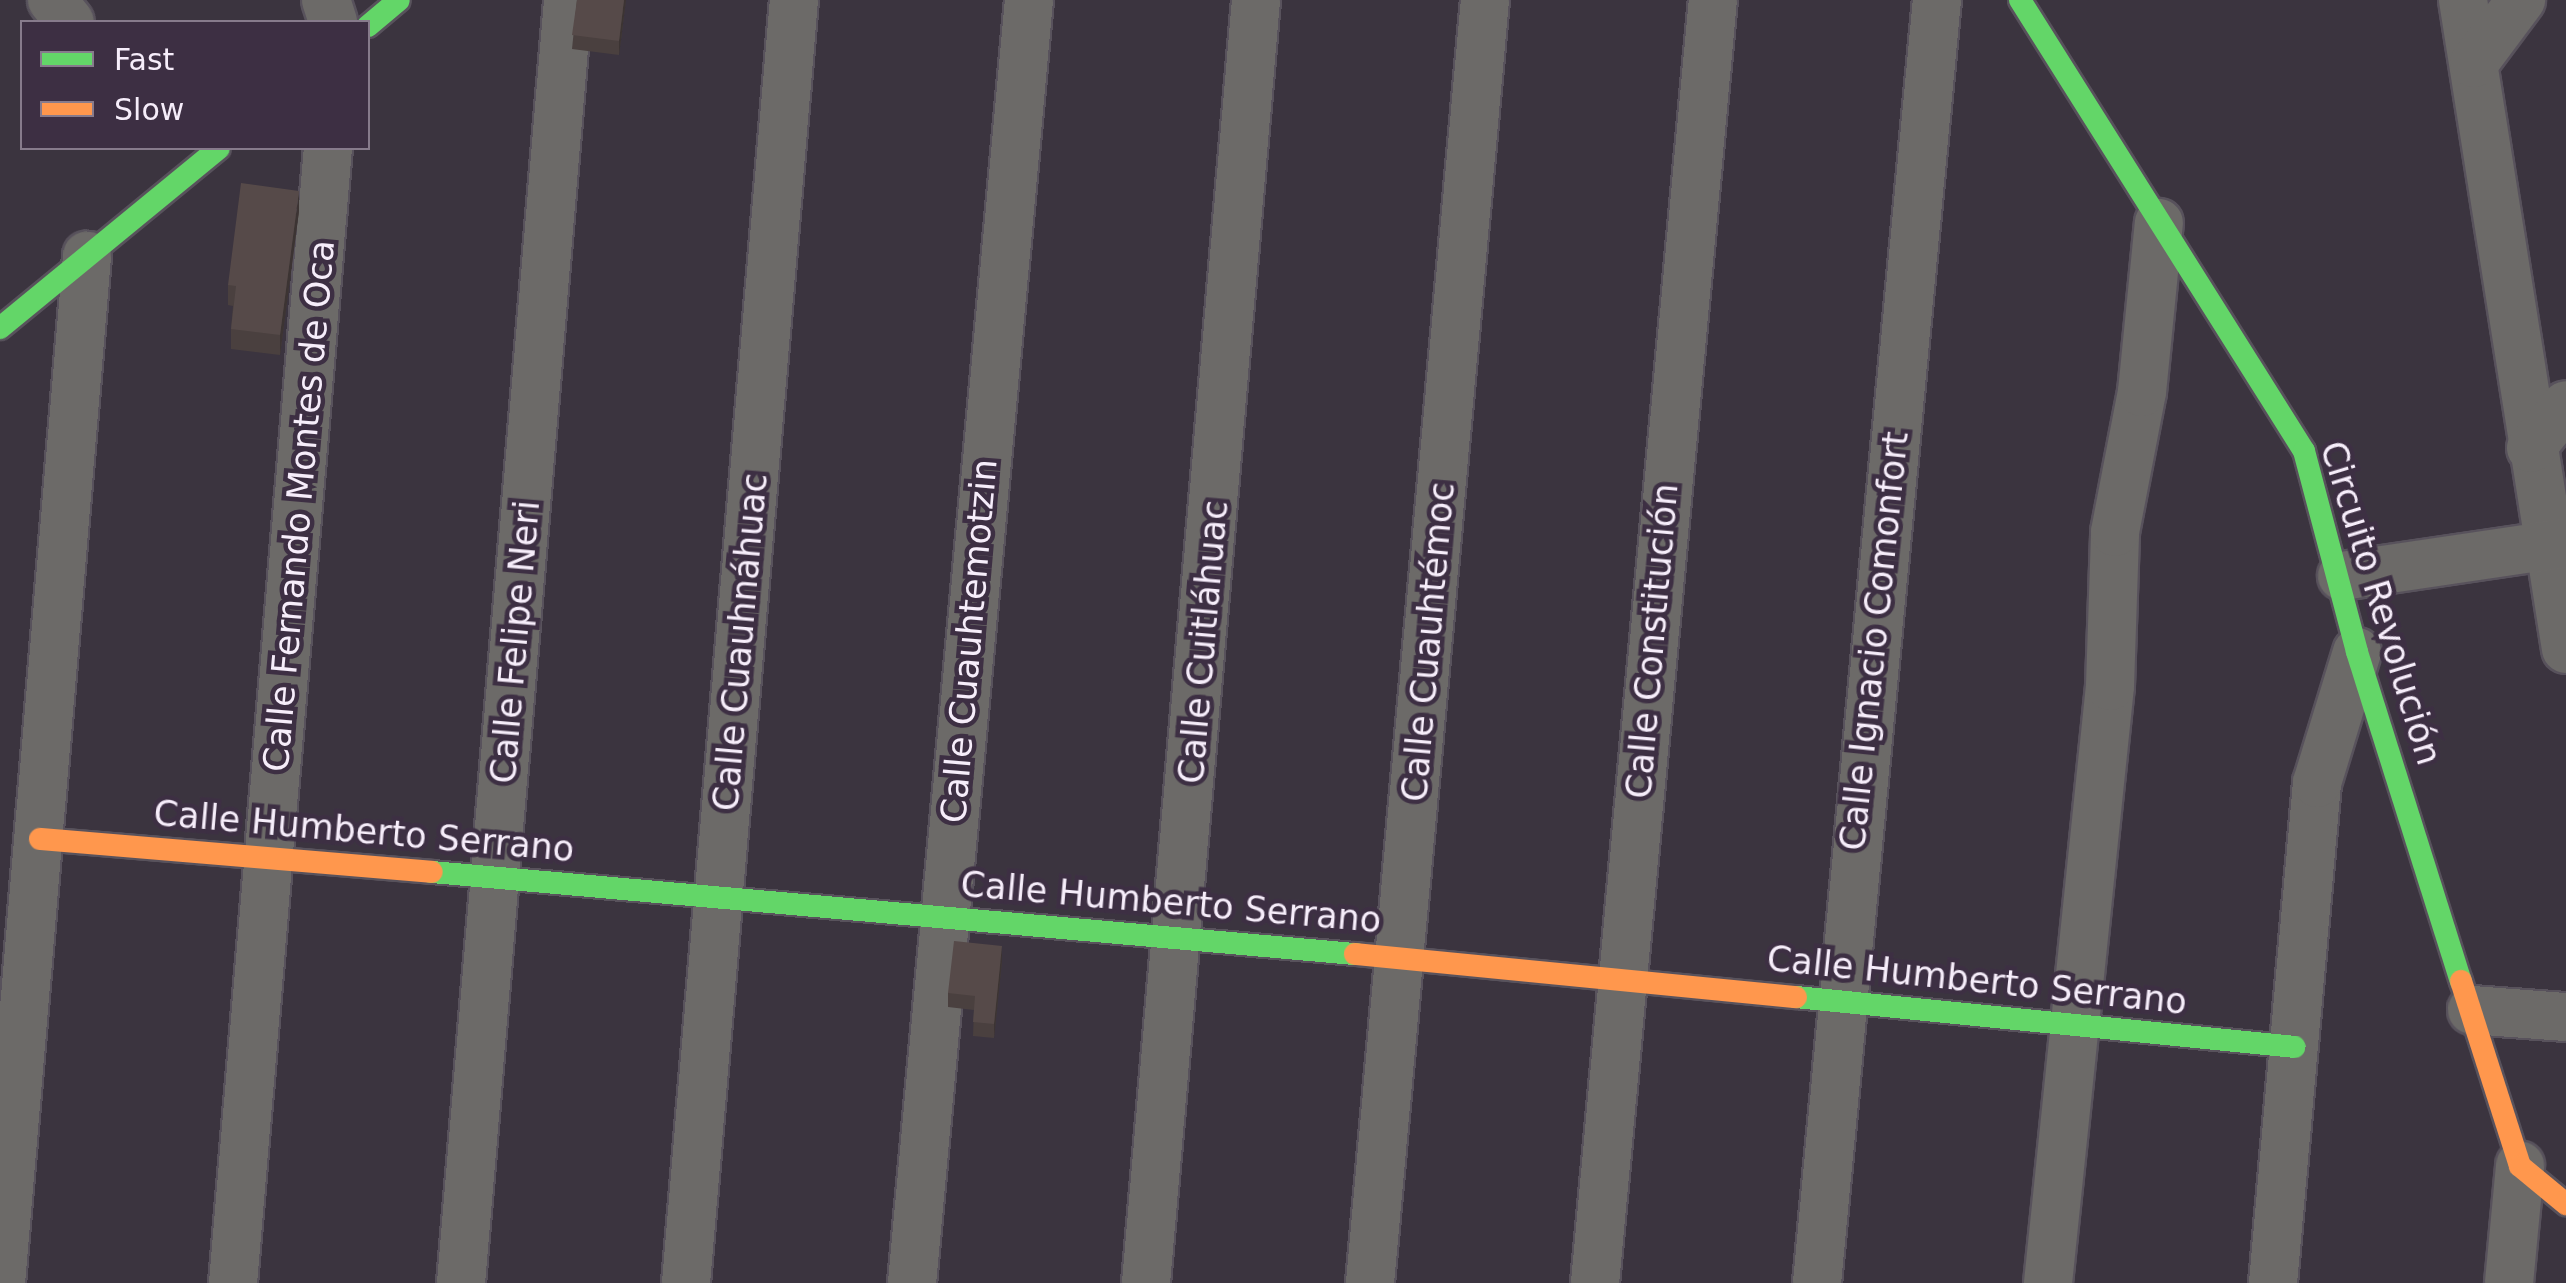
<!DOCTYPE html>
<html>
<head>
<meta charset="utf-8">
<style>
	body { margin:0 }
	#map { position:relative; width:2566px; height:1283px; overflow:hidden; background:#3b343f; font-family:"DejaVu Sans",sans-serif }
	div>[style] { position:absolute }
	.roads { filter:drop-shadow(2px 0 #58525c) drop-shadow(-2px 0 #58525c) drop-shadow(0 2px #58525c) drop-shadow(0 -2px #58525c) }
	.street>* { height:48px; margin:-24px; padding:0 24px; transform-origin:24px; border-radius:24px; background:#6c6a68 }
	.fast>* { height:22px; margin:-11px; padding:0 11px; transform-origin:11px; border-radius:11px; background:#63d668 }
	.slow>* { height:22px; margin:-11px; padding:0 11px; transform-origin:11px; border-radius:11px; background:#ff974d }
	.wall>* { inset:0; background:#4a403f }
	.shaded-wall>* { inset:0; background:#3c3433 }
	.building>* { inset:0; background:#564a49 }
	span { translate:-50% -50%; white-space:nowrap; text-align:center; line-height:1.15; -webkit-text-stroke:9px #3d2f43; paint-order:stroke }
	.street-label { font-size:35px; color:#f6edfa }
	.legend { position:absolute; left:20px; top:20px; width:350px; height:130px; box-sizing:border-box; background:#3d2f43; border:2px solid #877b8c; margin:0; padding:12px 18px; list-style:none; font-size:30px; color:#f6edfa }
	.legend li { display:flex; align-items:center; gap:20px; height:50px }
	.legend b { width:50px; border:2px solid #877b8c }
</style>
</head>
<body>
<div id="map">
	<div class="roads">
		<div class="street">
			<i style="left:52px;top:0;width:28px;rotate:51deg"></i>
			<i style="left:326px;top:0;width:23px;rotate:72deg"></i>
			<i style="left:2463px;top:0;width:657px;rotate:80.98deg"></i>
			<i style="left:2474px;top:63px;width:79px;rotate:-53.3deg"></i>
			<i style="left:2531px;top:448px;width:55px;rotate:-50.9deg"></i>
			<i style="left:2342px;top:576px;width:226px;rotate:-8.4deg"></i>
			<i style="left:2472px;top:1010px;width:94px;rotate:4.3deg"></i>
			<i style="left:1px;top:1283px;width:1031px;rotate:-85.21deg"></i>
			<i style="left:233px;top:1283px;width:1139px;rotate:-85.22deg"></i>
			<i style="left:461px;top:1283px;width:1287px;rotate:-85.23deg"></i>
			<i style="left:686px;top:1283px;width:1288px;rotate:-85.19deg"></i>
			<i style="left:912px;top:1283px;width:1288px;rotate:-84.79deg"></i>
			<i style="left:1146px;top:1283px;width:1288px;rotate:-85.1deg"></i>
			<i style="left:1370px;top:1283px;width:1288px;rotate:-84.88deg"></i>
			<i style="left:1595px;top:1283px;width:1288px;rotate:-84.75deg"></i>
			<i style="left:1817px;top:1283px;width:1289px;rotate:-84.66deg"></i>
			<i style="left:2048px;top:1283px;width:600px;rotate:-84.07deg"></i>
			<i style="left:2110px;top:686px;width:154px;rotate:-88.1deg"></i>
			<i style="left:2115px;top:532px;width:143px;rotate:-79.1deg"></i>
			<i style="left:2142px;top:392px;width:170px;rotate:-84.3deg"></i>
			<i style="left:2273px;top:1283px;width:502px;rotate:-84.97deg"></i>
			<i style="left:2317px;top:783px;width:137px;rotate:-73deg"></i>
			<i style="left:2509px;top:1283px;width:118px;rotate:-84.6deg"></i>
		</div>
		<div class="fast">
			<i style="left:2020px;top:0;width:533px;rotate:57.8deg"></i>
			<i style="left:2304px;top:451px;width:208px;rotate:75.2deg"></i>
			<i style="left:2357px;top:652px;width:345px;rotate:72.5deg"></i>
			<i style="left:368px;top:26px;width:40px;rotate:-40deg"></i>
			<i style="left:0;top:328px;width:283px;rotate:-39.4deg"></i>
			<i style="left:432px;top:872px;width:927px;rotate:5.08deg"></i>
			<i style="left:1796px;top:997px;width:501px;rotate:5.72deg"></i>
		</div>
		<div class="slow">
			<i style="left:40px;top:839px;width:393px;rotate:4.8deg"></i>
			<i style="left:1355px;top:954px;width:443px;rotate:5.6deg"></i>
			<i style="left:2461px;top:981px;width:194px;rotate:72.3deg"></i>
			<i style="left:2520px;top:1166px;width:60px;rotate:39.6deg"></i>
		</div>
	</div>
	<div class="wall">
		<i style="clip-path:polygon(577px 0,626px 0,619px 55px,572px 49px)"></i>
		<i style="clip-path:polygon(299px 211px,280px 355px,231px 349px,231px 329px,233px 306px,228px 305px,228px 285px)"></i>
		<i style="clip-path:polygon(1002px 961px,994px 1038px,973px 1036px,974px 1010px,948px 1007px,948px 993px)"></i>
	</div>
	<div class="shaded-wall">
		<i style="clip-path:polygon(624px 0,626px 0,619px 55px,619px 41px)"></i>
		<i style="clip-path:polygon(299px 191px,299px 211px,280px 355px,280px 335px)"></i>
		<i style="clip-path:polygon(1002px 946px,1002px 961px,994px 1038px,994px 1024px)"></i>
	</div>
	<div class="building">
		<i style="clip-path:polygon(577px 0,624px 0,619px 41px,572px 35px)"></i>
		<i style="clip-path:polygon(241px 183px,299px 191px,280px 335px,231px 329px,236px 286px,228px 285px)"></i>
		<i style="clip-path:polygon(954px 941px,1002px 946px,994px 1024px,973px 1022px,975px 996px,948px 993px)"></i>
	</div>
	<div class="street-label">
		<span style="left:299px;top:506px;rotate:-85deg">Calle Fernando Montes de Oca</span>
		<span style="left:2381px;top:603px;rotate:73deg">Circuito Revolución</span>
		<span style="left:969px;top:641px;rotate:-85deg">Calle Cuauhtemotzin</span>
		<span style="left:1652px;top:641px;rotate:-85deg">Calle Constitución</span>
		<span style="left:1874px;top:641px;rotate:-84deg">Calle Ignacio Comonfort</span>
		<span style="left:515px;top:642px;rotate:-85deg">Calle Felipe Neri</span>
		<span style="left:740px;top:642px;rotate:-85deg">Calle Cuauhnáhuac</span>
		<span style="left:1203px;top:642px;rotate:-85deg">Calle Cuitláhuac</span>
		<span style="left:1428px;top:642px;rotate:-85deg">Calle Cuauhtémoc</span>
		<span style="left:364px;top:831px;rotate:5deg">Calle Humberto Serrano</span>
		<span style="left:1171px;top:902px;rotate:5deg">Calle Humberto Serrano</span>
		<span style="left:1977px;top:980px;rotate:6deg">Calle Humberto Serrano</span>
	</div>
	<ul class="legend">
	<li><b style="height:12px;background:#63d668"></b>Fast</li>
	<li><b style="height:12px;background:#ff974d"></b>Slow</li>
	</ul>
</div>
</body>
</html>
